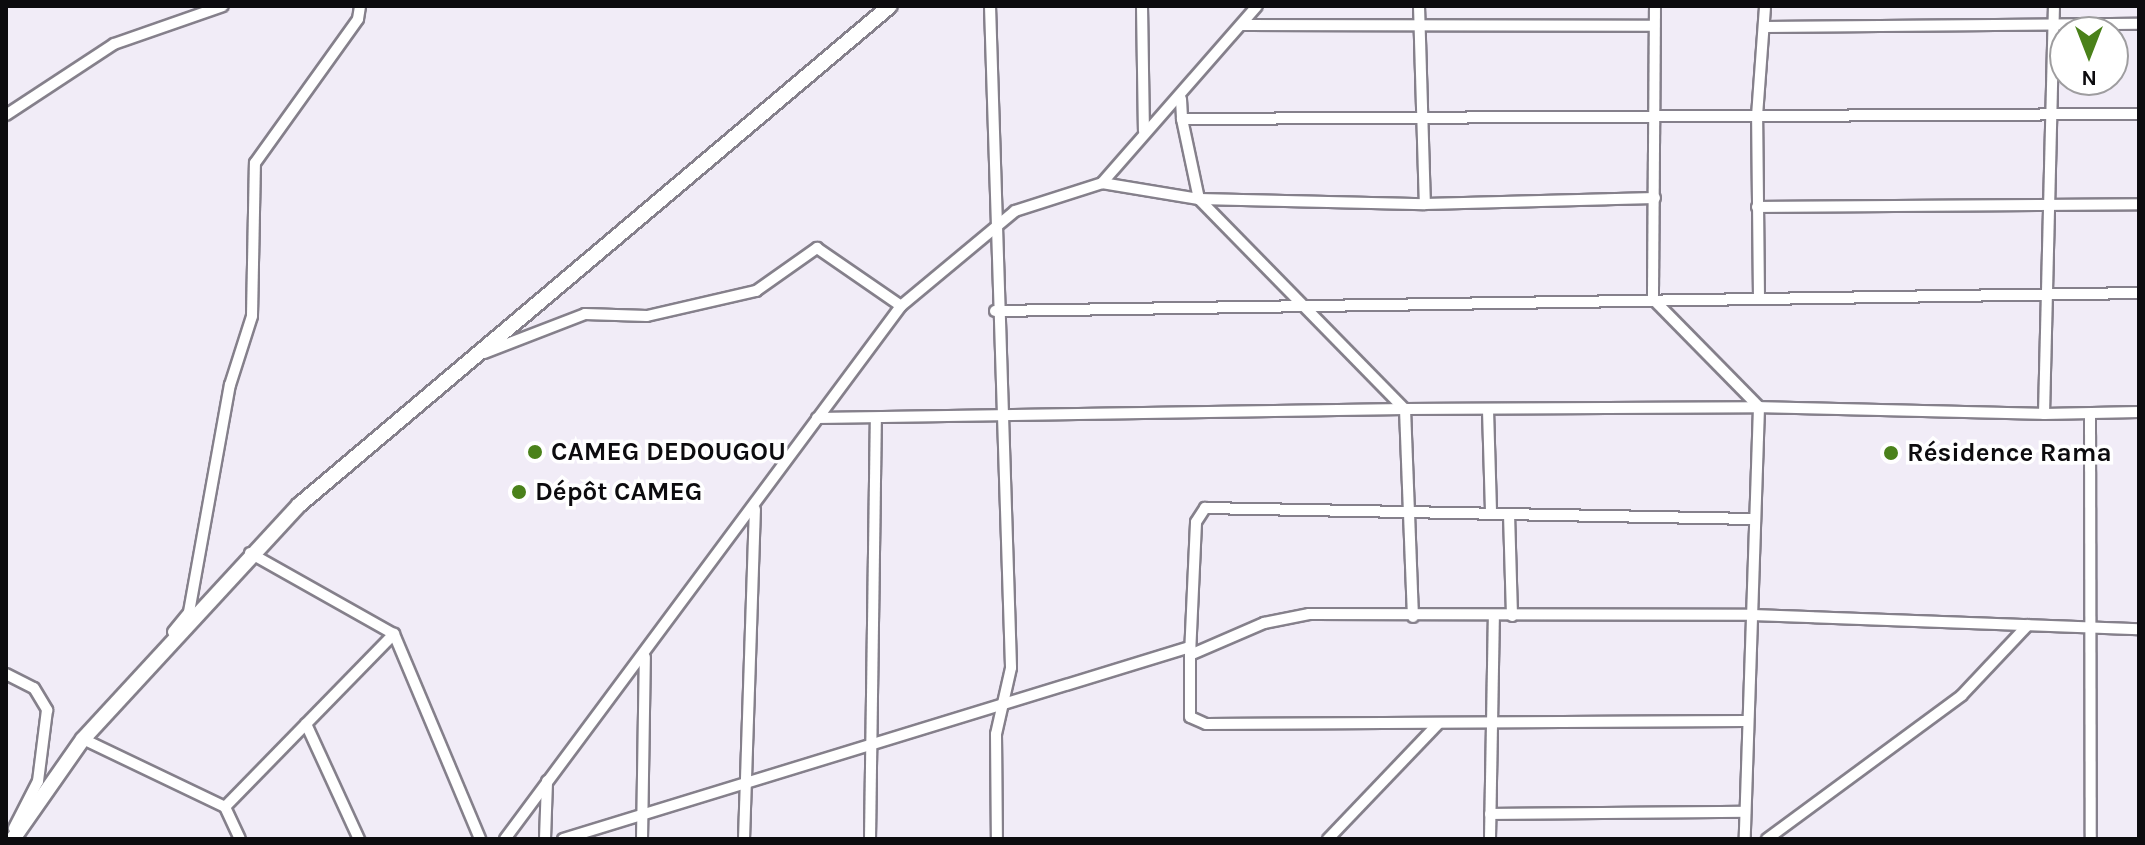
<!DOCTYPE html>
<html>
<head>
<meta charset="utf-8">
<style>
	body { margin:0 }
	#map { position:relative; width:2145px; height:845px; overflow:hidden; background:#f1ecf7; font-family:Karla,sans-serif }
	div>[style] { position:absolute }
	.roads { filter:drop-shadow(2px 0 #85808b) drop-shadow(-2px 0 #85808b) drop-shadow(0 2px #85808b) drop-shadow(0 -2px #85808b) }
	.street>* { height:10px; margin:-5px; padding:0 5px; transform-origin:5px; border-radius:5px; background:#fff }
	.secondary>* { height:14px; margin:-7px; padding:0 7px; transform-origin:7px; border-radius:7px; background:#fff }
	.dots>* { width:22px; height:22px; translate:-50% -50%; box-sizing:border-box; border:4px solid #fff; border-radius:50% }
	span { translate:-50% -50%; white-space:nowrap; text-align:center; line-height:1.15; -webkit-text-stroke:7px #fff; paint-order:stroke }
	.poi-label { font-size:26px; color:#0c0b0e; font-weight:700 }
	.left { translate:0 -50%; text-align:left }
	.frame { position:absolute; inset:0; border:8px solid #0c0b0e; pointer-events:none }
	.north { position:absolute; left:2049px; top:16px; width:80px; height:80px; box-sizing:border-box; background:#fff; border:2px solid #9e9d9f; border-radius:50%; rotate:180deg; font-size:22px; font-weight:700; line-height:32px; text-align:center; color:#0c0b0e }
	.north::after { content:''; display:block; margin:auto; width:28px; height:36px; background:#4a811a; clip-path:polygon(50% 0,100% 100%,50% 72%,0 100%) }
</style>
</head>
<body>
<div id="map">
	<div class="roads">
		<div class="street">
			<i style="left:990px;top:6px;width:662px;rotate:88.18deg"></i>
			<i style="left:1011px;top:668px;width:68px;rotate:102.8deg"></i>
			<i style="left:996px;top:734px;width:105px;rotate:89.5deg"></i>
			<i style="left:1142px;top:6px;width:125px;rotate:89.1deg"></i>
			<i style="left:1419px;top:6px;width:198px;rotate:88.3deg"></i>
			<i style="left:1655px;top:6px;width:293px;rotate:90.4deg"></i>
			<i style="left:1653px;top:299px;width:151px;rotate:45.5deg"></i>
			<i style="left:1759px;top:407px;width:285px;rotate:1.4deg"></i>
			<i style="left:2044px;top:414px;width:408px;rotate:-88.6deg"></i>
			<i style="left:1242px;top:25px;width:412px;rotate:0.1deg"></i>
			<i style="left:1765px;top:27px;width:374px;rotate:-0.5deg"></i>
			<i style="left:1181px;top:99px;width:20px;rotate:87deg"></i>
			<i style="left:1182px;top:119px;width:957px;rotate:-0.3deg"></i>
			<i style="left:6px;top:115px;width:129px;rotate:-33.3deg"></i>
			<i style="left:114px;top:44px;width:115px;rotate:-19.2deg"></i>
			<i style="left:1182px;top:119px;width:82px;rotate:78deg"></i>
			<i style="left:1199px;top:199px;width:226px;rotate:1.3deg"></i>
			<i style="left:1425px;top:204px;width:230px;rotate:-1.5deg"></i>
			<i style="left:1102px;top:183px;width:98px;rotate:9.4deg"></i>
			<i style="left:1199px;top:199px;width:294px;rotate:45.6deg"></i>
			<i style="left:1405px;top:409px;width:354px;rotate:-0.3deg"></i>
			<i style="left:1759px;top:407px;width:432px;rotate:91.9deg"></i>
			<i style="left:1757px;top:207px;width:382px;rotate:-0.4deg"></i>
			<i style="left:1759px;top:298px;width:182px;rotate:-90.6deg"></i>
			<i style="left:1757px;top:116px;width:110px;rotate:-85.8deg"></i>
			<i style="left:995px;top:311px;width:1144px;rotate:-0.9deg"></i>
			<i style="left:484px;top:353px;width:108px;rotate:-21.1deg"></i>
			<i style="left:585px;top:314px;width:62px;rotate:1.8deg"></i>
			<i style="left:647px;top:316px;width:112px;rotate:-12.9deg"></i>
			<i style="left:756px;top:291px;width:75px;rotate:-35.2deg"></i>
			<i style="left:817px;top:248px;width:102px;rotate:34.6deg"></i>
			<i style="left:1488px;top:410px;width:103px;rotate:88.3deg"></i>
			<i style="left:2044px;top:414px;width:95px;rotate:-1.2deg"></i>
			<i style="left:2090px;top:415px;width:424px;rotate:89.9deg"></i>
			<i style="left:817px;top:418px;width:588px;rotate:-0.88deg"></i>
			<i style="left:1405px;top:409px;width:208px;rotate:87.8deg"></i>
			<i style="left:1509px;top:514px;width:102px;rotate:88.3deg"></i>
			<i style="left:250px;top:553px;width:165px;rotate:29.4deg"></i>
			<i style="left:394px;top:634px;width:222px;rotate:67.2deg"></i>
			<i style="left:173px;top:632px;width:26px;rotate:-51deg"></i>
			<i style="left:189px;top:612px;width:231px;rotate:-79.8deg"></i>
			<i style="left:230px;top:385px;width:72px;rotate:-72.3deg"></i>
			<i style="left:252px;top:316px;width:153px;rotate:-88.9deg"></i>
			<i style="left:255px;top:163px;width:177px;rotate:-54.4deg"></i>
			<i style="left:358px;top:19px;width:13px;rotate:-81deg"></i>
			<i style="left:1190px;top:655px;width:81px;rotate:-23.4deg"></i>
			<i style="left:1264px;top:623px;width:46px;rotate:-11.3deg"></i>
			<i style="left:1309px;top:614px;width:443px;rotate:0.1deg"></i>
			<i style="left:1752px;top:615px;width:387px;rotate:2.1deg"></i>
			<i style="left:6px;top:674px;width:31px;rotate:27deg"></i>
			<i style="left:34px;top:688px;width:26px;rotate:59deg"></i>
			<i style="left:47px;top:710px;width:72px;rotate:97.2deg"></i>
			<i style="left:38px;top:781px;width:53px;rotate:117.1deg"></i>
			<i style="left:1746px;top:721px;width:540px;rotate:179.68deg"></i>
			<i style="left:1206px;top:724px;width:17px;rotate:-156deg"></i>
			<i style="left:1190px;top:717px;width:62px;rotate:-90deg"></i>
			<i style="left:1190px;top:655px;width:133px;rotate:-87.4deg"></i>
			<i style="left:1196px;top:522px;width:17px;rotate:-57deg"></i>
			<i style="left:1205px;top:508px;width:547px;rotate:1.15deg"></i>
			<i style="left:306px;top:724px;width:127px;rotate:65.3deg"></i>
			<i style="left:83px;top:739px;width:157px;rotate:25.6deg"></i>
			<i style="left:225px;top:807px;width:35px;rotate:65deg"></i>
			<i style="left:225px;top:807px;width:242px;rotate:-45.7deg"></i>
			<i style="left:1490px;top:814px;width:254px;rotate:-0.5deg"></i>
			<i style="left:505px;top:839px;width:664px;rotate:-53.39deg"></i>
			<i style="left:901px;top:306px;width:148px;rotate:-39.8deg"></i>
			<i style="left:1015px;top:211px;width:91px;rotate:-17.8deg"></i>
			<i style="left:1102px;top:183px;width:235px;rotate:-48.8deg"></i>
			<i style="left:545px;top:839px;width:58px;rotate:-88deg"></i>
			<i style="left:563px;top:839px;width:656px;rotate:-17.03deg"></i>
			<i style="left:642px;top:839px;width:182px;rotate:-89.1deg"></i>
			<i style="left:744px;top:839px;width:330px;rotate:-88.1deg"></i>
			<i style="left:870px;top:839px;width:417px;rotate:-89.2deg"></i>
			<i style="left:1328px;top:839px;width:159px;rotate:-46.3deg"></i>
			<i style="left:1490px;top:839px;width:223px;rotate:-89deg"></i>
			<i style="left:1767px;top:839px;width:242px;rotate:-36.4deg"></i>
			<i style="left:1962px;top:695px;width:96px;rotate:-46.7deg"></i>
		</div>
		<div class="secondary">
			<i style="left:13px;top:839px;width:122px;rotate:-55deg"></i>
			<i style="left:83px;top:739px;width:318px;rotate:-47.3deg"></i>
			<i style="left:299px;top:505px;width:773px;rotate:-40.18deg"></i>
		</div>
	</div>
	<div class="dots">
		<i style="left:535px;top:452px;background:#4a811a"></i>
		<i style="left:1891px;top:453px;background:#4a811a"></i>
		<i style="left:519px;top:492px;background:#4a811a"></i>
	</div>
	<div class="poi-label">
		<span class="left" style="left:551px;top:452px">CAMEG DEDOUGOU</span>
		<span class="left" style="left:1907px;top:453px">Résidence Rama</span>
		<span class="left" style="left:535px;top:492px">Dépôt CAMEG</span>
	</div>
	<div class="frame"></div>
	<div class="north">N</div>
</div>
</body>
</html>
